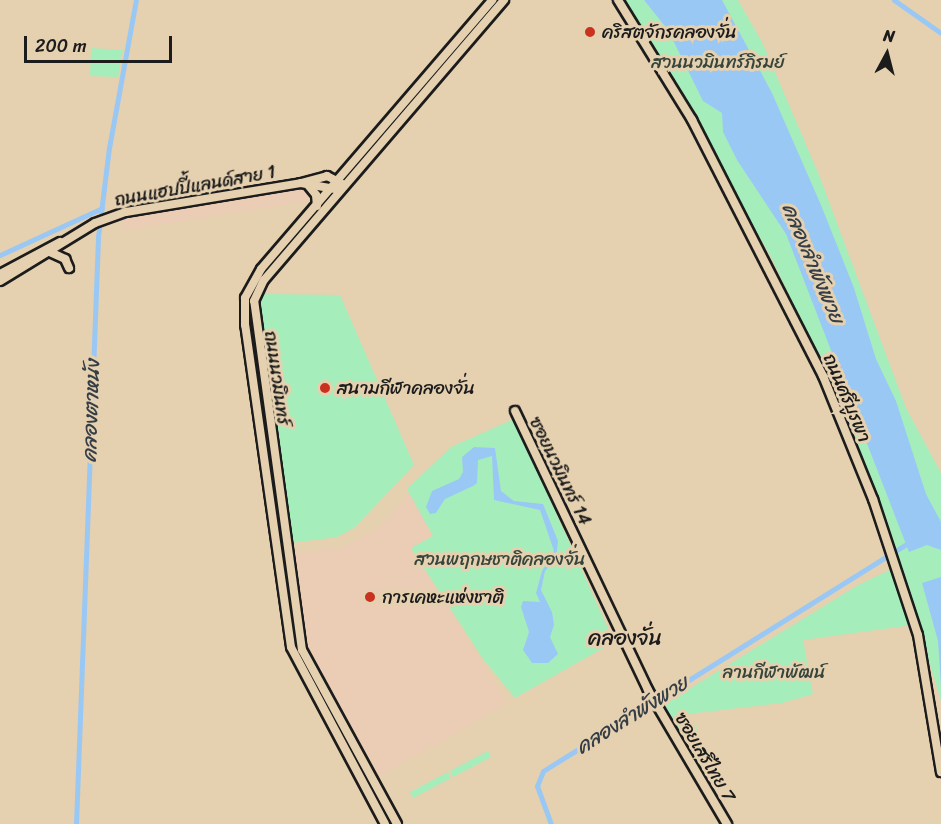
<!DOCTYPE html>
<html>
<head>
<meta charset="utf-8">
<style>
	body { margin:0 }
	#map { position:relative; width:941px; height:824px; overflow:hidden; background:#e5d0af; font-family:Sriracha,"Playpen Sans Thai",sans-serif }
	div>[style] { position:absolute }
	.built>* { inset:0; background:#eacdb4 }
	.green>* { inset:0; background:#a5eebb }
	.water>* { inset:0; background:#9ac8f5 }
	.canal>* { height:5px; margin:-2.5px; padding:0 2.5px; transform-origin:2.5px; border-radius:2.5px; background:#9ac8f5 }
	.roads { filter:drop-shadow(2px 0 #1c1c1c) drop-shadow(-2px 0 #1c1c1c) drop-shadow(0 2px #1c1c1c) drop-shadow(0 -2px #1c1c1c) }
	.secondary>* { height:8px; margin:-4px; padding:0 4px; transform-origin:4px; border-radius:4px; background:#e5d0af }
	.dots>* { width:16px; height:16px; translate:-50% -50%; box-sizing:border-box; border:3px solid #e5d0af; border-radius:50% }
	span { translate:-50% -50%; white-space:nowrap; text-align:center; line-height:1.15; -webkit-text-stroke:6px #e5d0af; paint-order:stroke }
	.poi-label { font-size:18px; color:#1c1c1c }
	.left { translate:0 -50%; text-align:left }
	.park-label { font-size:18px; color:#37463c }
	.street-label { font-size:18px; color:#1c1c1c }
	.water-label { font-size:20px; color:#353e47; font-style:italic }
	.quarter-label { font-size:21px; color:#1c1c1c }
	.north { position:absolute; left:857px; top:24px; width:60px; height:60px; -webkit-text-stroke:4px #e5d0af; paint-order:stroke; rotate:7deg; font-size:16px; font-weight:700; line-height:24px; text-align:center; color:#1c1c1c }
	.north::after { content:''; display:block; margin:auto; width:21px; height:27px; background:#1c1c1c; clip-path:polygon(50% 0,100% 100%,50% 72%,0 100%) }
	.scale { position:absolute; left:24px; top:36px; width:148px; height:27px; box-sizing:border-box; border:3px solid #1c1c1c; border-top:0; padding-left:8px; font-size:18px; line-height:21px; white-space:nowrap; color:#1c1c1c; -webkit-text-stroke:4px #e5d0af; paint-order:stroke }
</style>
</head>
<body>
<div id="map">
	<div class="built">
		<i style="clip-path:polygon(304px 188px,309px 201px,122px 231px,121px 220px,133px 214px)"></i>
		<i style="clip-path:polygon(410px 493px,433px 537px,411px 548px,507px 702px,453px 736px,377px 776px,307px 650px,292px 554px,345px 546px,380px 527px)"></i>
	</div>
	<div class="green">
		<i style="clip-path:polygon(623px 0,738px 0,763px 44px,819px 175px,906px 408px,941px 473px,941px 701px,892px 536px,849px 423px,772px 259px)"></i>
		<i style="clip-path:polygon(91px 48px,123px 50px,118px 77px,90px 76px)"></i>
		<i style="clip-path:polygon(260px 294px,340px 295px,414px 465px,354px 528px,337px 537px,291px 543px,259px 311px)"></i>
		<i style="clip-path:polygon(514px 419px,614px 642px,515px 698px,483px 659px,411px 548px,433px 536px,407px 489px,451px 447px)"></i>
		<i style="clip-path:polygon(894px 568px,913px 625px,803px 640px,813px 694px,782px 703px,688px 714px,688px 722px,696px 725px,699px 739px,680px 740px,663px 705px,858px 585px)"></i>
		<i style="clip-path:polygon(488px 751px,491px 757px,453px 777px,450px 771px)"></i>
		<i style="clip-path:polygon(448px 772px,451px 778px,413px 798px,410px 792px)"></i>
	</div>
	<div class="water">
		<i style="clip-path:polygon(644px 0,722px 0,772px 93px,821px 205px,854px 288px,876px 359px,896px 401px,926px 494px,941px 522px,941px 550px,927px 545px,909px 552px,786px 234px,737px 160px,723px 132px,722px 113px,703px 101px,668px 30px)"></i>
		<i style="clip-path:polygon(474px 447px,495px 448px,501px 491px,514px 501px,543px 504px,558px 541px,556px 559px,545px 571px,541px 590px,552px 612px,554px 625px,550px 637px,558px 654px,548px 663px,532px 663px,523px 650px,529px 632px,521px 607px,523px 601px,540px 602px,536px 593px,542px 571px,554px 551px,540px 510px,494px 500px,492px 456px,478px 460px,477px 483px,473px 486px,445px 499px,436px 513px,430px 514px,426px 507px,432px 491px,459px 479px,463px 472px,462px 457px)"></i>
		<i style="clip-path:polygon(941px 577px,941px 686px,938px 641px,922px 583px)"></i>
	</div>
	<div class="canal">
		<i style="left:894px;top:0;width:57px;rotate:35.1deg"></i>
		<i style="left:0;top:255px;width:112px;rotate:-24.7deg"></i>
		<i style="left:76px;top:824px;width:587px;rotate:-87.85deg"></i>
		<i style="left:98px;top:237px;width:90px;rotate:-83deg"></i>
		<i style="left:109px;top:148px;width:150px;rotate:-79.7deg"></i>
		<i style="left:551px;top:824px;width:40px;rotate:-110.2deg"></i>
		<i style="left:537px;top:786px;width:16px;rotate:-68deg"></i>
		<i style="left:543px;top:771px;width:433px;rotate:-32deg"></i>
	</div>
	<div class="roads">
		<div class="secondary">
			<i style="left:618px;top:0;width:141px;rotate:58.3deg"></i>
			<i style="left:692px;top:120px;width:288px;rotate:62.9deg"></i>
			<i style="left:823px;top:376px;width:133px;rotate:67.9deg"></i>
			<i style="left:873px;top:499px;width:143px;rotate:71.7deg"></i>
			<i style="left:918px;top:635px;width:139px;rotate:80.5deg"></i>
			<i style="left:301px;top:183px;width:27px;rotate:-15deg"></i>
			<i style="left:327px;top:176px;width:16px;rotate:27deg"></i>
			<i style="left:308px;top:185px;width:13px;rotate:51deg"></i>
			<i style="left:316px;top:195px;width:11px;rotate:85deg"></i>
			<i style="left:50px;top:252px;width:17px;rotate:25deg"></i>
			<i style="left:65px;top:259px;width:10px;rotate:66deg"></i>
			<i style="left:0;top:274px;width:68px;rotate:-28.1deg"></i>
			<i style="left:0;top:281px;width:111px;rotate:-31.4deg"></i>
			<i style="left:95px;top:223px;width:33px;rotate:-20deg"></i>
			<i style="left:126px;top:212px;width:177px;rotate:-9.4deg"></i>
			<i style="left:301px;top:183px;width:36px;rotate:10deg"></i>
			<i style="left:515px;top:411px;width:309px;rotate:64.5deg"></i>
			<i style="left:648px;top:690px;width:156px;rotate:59.5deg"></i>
			<i style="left:385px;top:824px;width:200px;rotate:-118deg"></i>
			<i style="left:291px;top:647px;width:325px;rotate:-98.1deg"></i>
			<i style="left:245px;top:325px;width:27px;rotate:-90deg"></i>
			<i style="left:245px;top:298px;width:33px;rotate:-61deg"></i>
			<i style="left:261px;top:269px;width:355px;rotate:-49.3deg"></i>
			<i style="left:397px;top:824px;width:198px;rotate:-118.6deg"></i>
			<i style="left:302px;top:650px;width:352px;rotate:-97.8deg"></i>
			<i style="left:254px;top:301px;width:23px;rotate:-65deg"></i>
			<i style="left:264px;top:280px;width:369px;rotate:-49.4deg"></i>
		</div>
	</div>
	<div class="dots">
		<i style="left:590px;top:32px;background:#c8321e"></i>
		<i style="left:325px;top:388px;background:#c8321e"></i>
		<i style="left:370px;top:597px;background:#c8321e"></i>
	</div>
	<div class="poi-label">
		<span class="left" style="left:602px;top:32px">คริสตจักรคลองจั่น</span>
		<span class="left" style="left:337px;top:388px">สนามกีฬาคลองจั่น</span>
		<span class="left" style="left:382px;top:597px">การเคหะแห่งชาติ</span>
	</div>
	<div class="park-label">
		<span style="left:718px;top:62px">สวนนวมินทร์ภิรมย์</span>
		<span style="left:500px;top:559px">สวนพฤกษชาติคลองจั่น</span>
		<span style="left:774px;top:672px">ลานกีฬาพัฒน์</span>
	</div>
	<div class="street-label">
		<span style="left:195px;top:186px;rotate:-10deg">ถนนแฮปปี้แลนด์สาย 1</span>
		<span style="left:277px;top:378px;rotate:82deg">ถนนนวมินทร์</span>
		<span style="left:847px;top:398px;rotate:67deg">ถนนศรีบูรพา</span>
		<span style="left:560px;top:471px;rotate:64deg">ซอยนวมินทร์ 14</span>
		<span style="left:705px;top:757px;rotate:59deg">ซอยเสรีไทย 7</span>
	</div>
	<div class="water-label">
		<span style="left:813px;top:263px;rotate:67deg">คลองลำพังพวย</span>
		<span style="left:91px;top:411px;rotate:-88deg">คลองตาหนัง</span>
		<span style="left:632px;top:715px;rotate:-32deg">คลองลำพังพวย</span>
	</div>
	<div class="quarter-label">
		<span style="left:625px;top:638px">คลองจั่น</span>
	</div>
	<div class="north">N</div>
	<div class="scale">200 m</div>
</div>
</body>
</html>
